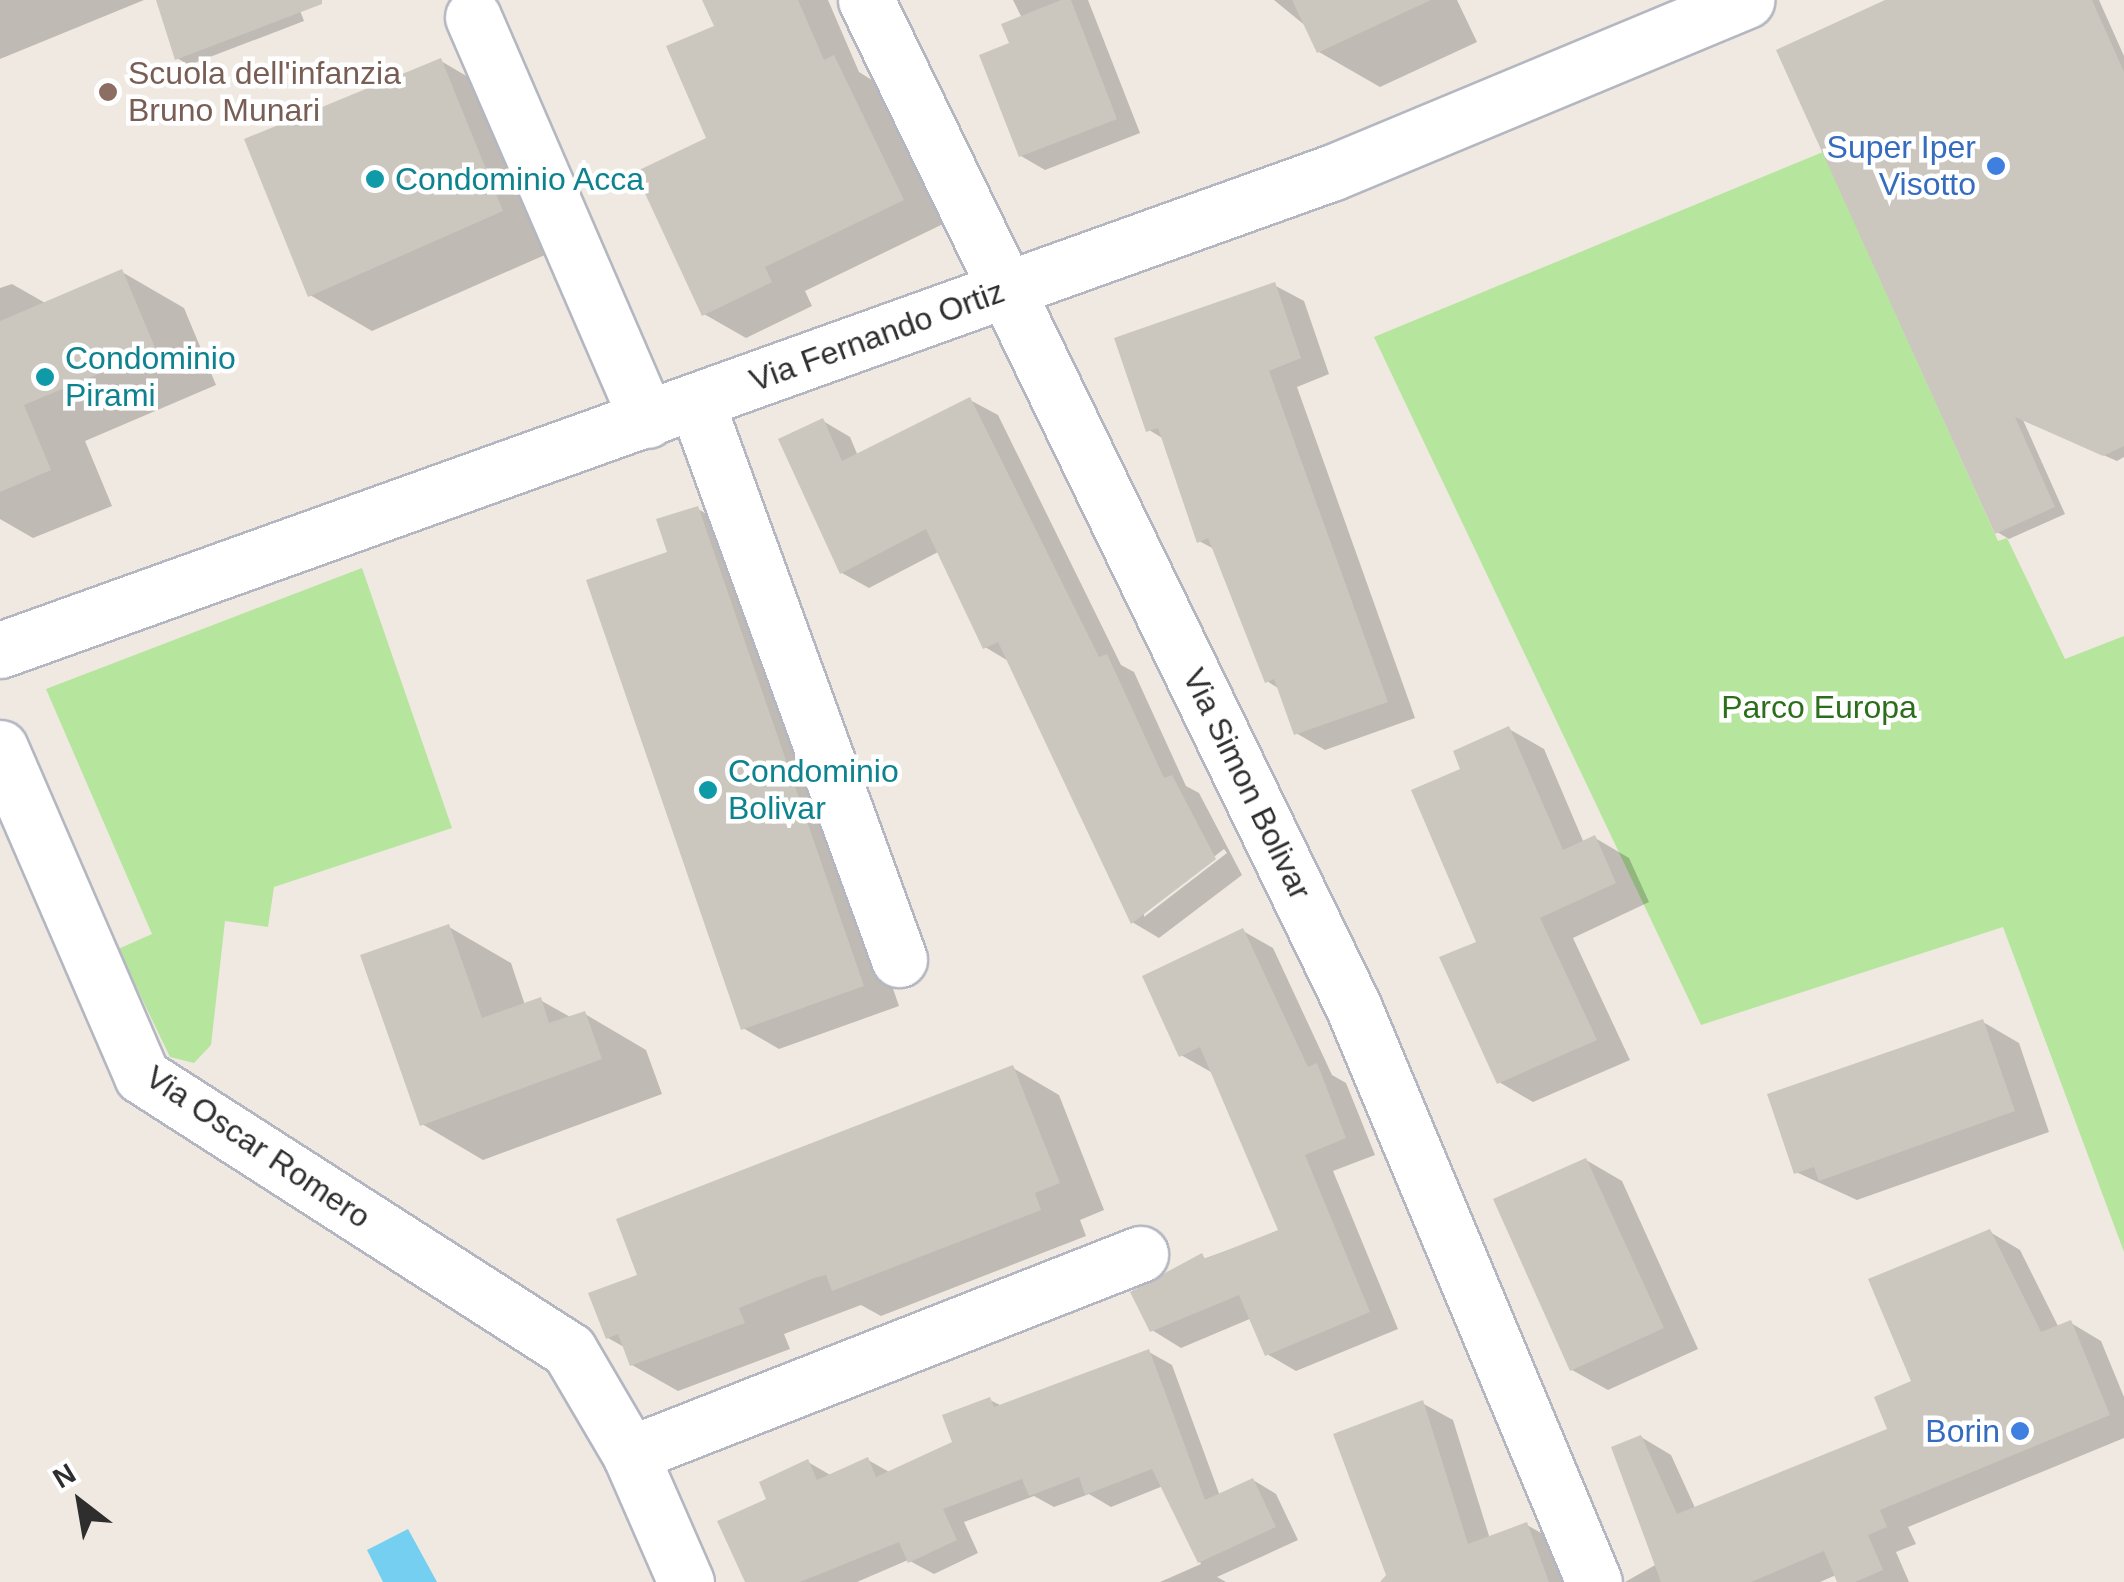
<!DOCTYPE html>
<html>
<head>
<meta charset="utf-8">
<style>
	body { margin:0 }
	#map { position:relative; width:2124px; height:1582px; overflow:hidden; background:#efe9e1; font-family:Arial,sans-serif }
	div>[style] { position:absolute }
	.green>* { inset:0; background:#b6e59e }
	.water>* { inset:0; background:#75cff0 }
	.shadow>* { inset:0; background:#0003 }
	.building>* { inset:0; background:#cbc7bf }
	.roads { filter:drop-shadow(2px 0 #b4b7c1) drop-shadow(-2px 0 #b4b7c1) drop-shadow(0 2px #b4b7c1) drop-shadow(0 -2px #b4b7c1) }
	.minor>* { height:55px; margin:-27.5px; padding:0 27.5px; transform-origin:27.5px; border-radius:27.5px; background:#fff }
	.dots>* { width:28px; height:28px; translate:-50% -50%; box-sizing:border-box; border:5px solid #fff; border-radius:50% }
	span { translate:-50% -50%; white-space:nowrap; text-align:center; line-height:1.15; -webkit-text-stroke:9px #fff; paint-order:stroke }
	.education-label { font-size:32px; color:#785e54 }
	.left { translate:0 -50%; text-align:left }
	.shop-label { font-size:32px; color:#366cbe }
	.right { translate:-100% -50%; text-align:right }
	.culture-label { font-size:32px; color:#0d838f }
	.street-label { font-size:32px; color:#2e2e2e }
	.park-label { font-size:32px; color:#2c6e1b }
	.north { position:absolute; left:30px; top:1452px; width:100px; height:100px; -webkit-text-stroke:8px #fff; paint-order:stroke; rotate:329deg; font-size:28px; font-weight:700; line-height:40px; text-align:center; color:#2e2e2e }
	.north::after { content:''; display:block; margin:auto; width:35px; height:45px; background:#2e2e2e; clip-path:polygon(50% 0,100% 100%,50% 72%,0 100%) }
</style>
</head>
<body>
<div id="map">
	<div class="green">
		<i style="clip-path:polygon(1823px 152px,1998px 541px,2007px 538px,2065px 659px,2124px 636px,2124px 1252px,2003px 927px,1701px 1025px,1374px 337px)"></i>
		<i style="clip-path:polygon(362px 568px,452px 828px,274px 887px,268px 927px,225px 921px,211px 1045px,194px 1063px,170px 1057px,118px 949px,152px 934px,46px 689px)"></i>
	</div>
	<div class="water">
		<i style="clip-path:polygon(408px 1529px,437px 1582px,383px 1582px,367px 1550px)"></i>
	</div>
	<div class="shadow">
		<i style="clip-path:polygon(0 0,144px 0,0 59px)"></i>
		<i style="clip-path:polygon(159px 0,296px 0,304px 21px,189px 65px,177px 58px)"></i>
		<i style="clip-path:polygon(705px 0,828px 0,859px 72px,875px 82px,943px 224px,805px 291px,812px 306px,746px 338px,704px 314px,717px 27px)"></i>
		<i style="clip-path:polygon(1013px 0,1088px 0,1140px 133px,1045px 170px,1021px 156px,1012px 45px,1022px 18px)"></i>
		<i style="clip-path:polygon(1274px 0,1457px 0,1477px 42px,1380px 87px,1319px 52px,1307px 27px)"></i>
		<i style="clip-path:polygon(1893px 0,2099px 0,2124px 56px,2124px 457px,2117px 461px,2023px 420px,2065px 514px,2009px 539px,1997px 532px)"></i>
		<i style="clip-path:polygon(441px 61px,502px 97px,563px 247px,372px 331px,310px 295px)"></i>
		<i style="clip-path:polygon(122px 272px,184px 308px,216px 385px,85px 441px,112px 506px,33px 538px,0 519px,0 288px,12px 284px,47px 304px)"></i>
		<i style="clip-path:polygon(1274px 285px,1304px 301px,1329px 374px,1297px 387px,1415px 718px,1325px 750px,1296px 733px,1281px 690px,1267px 681px,1216px 550px,1199px 541px,1164px 439px,1149px 430px)"></i>
		<i style="clip-path:polygon(evenodd,970px 400px,998px 415px,1121px 665px,1134px 672px,1186px 786px,1199px 793px,1242px 875px,1159px 938px,1132px 922px,1010px 662px,985px 647px,940px 551px,869px 588px,842px 573px,823px 421px,850px 437px,858px 456px,970px 400px,1224px 849px,1227px 853px,1144px 917px,1144px 911px,1224px 849px)"></i>
		<i style="clip-path:polygon(698px 509px,734px 530px,899px 1006px,779px 1049px,743px 1028px,671px 554px)"></i>
		<i style="clip-path:polygon(1509px 729px,1544px 749px,1584px 843px,1595px 838px,1629px 858px,1649px 902px,1573px 938px,1630px 1060px,1533px 1102px,1499px 1082px,1463px 770px)"></i>
		<i style="clip-path:polygon(449px 927px,511px 963px,525px 1005px,540px 1000px,572px 1018px,585px 1014px,646px 1050px,662px 1094px,483px 1160px,422px 1124px)"></i>
		<i style="clip-path:polygon(1243px 931px,1273px 948px,1332px 1075px,1346px 1083px,1375px 1155px,1333px 1171px,1398px 1329px,1296px 1371px,1267px 1354px,1252px 1318px,1181px 1348px,1152px 1330px,1167px 1272px,1281px 1231px,1211px 1072px,1181px 1055px)"></i>
		<i style="clip-path:polygon(1983px 1022px,2019px 1043px,2049px 1132px,1857px 1200px,1796px 1172px)"></i>
		<i style="clip-path:polygon(1013px 1068px,1059px 1095px,1104px 1210px,1080px 1220px,1086px 1236px,881px 1316px,861px 1305px,784px 1334px,790px 1349px,678px 1391px,632px 1365px,624px 1347px,608px 1338px,640px 1276px)"></i>
		<i style="clip-path:polygon(1586px 1160px,1622px 1181px,1698px 1349px,1608px 1390px,1572px 1370px)"></i>
		<i style="clip-path:polygon(1990px 1232px,2020px 1250px,2059px 1328px,2071px 1323px,2101px 1341px,2124px 1397px,2124px 1438px,1908px 1527px,1916px 1544px,1896px 1552px,1909px 1582px,1839px 1582px,1836px 1575px,1820px 1582px,1625px 1582px,1657px 1564px,1641px 1437px,1671px 1455px,1696px 1510px,1891px 1431px)"></i>
		<i style="clip-path:polygon(1149px 1352px,1172px 1365px,1220px 1496px,1253px 1480px,1276px 1494px,1298px 1540px,1217px 1577px,1226px 1582px,1160px 1582px,1201px 1564px,1163px 1486px,1111px 1507px,1089px 1494px,1054px 1507px,1034px 1496px,964px 1522px,978px 1553px,934px 1574px,908px 1560px,857px 1582px,747px 1582px,770px 1500px,808px 1462px,832px 1476px,868px 1460px,891px 1473px,955px 1443px,990px 1400px,1002px 1406px)"></i>
		<i style="clip-path:polygon(1422px 1403px,1453px 1420px,1490px 1539px,1527px 1525px,1557px 1542px,1572px 1582px,1391px 1582px)"></i>
	</div>
	<div class="building">
		<i style="clip-path:polygon(156px 0,322px 0,322px 4px,175px 60px)"></i>
		<i style="clip-path:polygon(702px 0,798px 0,824px 60px,834px 55px,904px 200px,765px 267px,772px 282px,702px 316px,635px 172px,706px 138px,666px 46px,714px 26px)"></i>
		<i style="clip-path:polygon(1061px 0,1071px 0,1117px 119px,1019px 157px,979px 55px,1009px 43px,1001px 24px)"></i>
		<i style="clip-path:polygon(1292px 0,1431px 0,1317px 53px)"></i>
		<i style="clip-path:polygon(1885px 0,2092px 0,2124px 72px,2124px 446px,2103px 456px,2015px 417px,2055px 507px,1995px 534px,1776px 50px)"></i>
		<i style="clip-path:polygon(441px 58px,503px 211px,308px 297px,244px 139px)"></i>
		<i style="clip-path:polygon(122px 269px,156px 350px,24px 405px,51px 470px,0 492px,0 321px)"></i>
		<i style="clip-path:polygon(1275px 282px,1301px 358px,1269px 371px,1388px 702px,1294px 735px,1274px 679px,1265px 683px,1208px 538px,1197px 543px,1158px 428px,1146px 432px,1114px 338px)"></i>
		<i style="clip-path:polygon(970px 397px,1099px 657px,1107px 654px,1164px 778px,1172px 775px,1216px 859px,1131px 924px,998px 642px,983px 649px,926px 529px,840px 574px,778px 439px,823px 418px,842px 461px)"></i>
		<i style="clip-path:polygon(698px 506px,864px 986px,741px 1030px,586px 580px,667px 552px,656px 519px)"></i>
		<i style="clip-path:polygon(1509px 726px,1563px 850px,1595px 835px,1616px 883px,1540px 918px,1597px 1040px,1497px 1084px,1439px 957px,1476px 942px,1411px 790px,1460px 769px,1453px 751px)"></i>
		<i style="clip-path:polygon(449px 924px,482px 1018px,541px 997px,549px 1023px,585px 1011px,602px 1059px,420px 1126px,360px 955px)"></i>
		<i style="clip-path:polygon(1243px 928px,1308px 1067px,1317px 1063px,1346px 1138px,1305px 1155px,1370px 1312px,1265px 1356px,1239px 1295px,1150px 1332px,1130px 1292px,1202px 1253px,1205px 1259px,1278px 1230px,1200px 1047px,1179px 1057px,1142px 976px)"></i>
		<i style="clip-path:polygon(1983px 1019px,2015px 1111px,1819px 1181px,1814px 1167px,1794px 1174px,1767px 1094px)"></i>
		<i style="clip-path:polygon(1013px 1065px,1060px 1183px,1035px 1193px,1041px 1210px,832px 1291px,826px 1275px,814px 1278px,739px 1308px,745px 1323px,630px 1366px,618px 1334px,606px 1339px,588px 1293px,637px 1275px,616px 1219px)"></i>
		<i style="clip-path:polygon(1586px 1158px,1664px 1328px,1570px 1371px,1493px 1199px)"></i>
		<i style="clip-path:polygon(1990px 1229px,2041px 1332px,2071px 1320px,2110px 1415px,1880px 1510px,1887px 1527px,1868px 1535px,1883px 1570px,1855px 1582px,1837px 1582px,1824px 1551px,1751px 1582px,1661px 1582px,1611px 1447px,1641px 1435px,1677px 1514px,1887px 1429px,1874px 1397px,1911px 1381px,1868px 1279px)"></i>
		<i style="clip-path:polygon(1149px 1349px,1205px 1500px,1253px 1478px,1276px 1527px,1198px 1563px,1152px 1469px,1085px 1495px,1079px 1477px,1029px 1496px,1022px 1479px,943px 1509px,957px 1540px,908px 1563px,899px 1542px,800px 1582px,745px 1582px,717px 1521px,766px 1499px,759px 1482px,808px 1459px,817px 1480px,868px 1457px,876px 1477px,952px 1442px,942px 1415px,990px 1397px,994px 1407px)"></i>
		<i style="clip-path:polygon(1423px 1400px,1468px 1544px,1527px 1522px,1549px 1582px,1380px 1582px,1386px 1575px,1333px 1434px)"></i>
	</div>
	<div class="roads">
		<div class="minor">
			<i style="left:866px;top:0;width:1118px;rotate:64.17deg"></i>
			<i style="left:1353px;top:1006px;width:624px;rotate:67.3deg"></i>
			<i style="left:473px;top:17px;width:439px;rotate:66.6deg"></i>
			<i style="left:696px;top:402px;width:593px;rotate:69.98deg"></i>
			<i style="left:0;top:650px;width:1414px;rotate:-19.72deg"></i>
			<i style="left:1331px;top:173px;width:450px;rotate:-22.6deg"></i>
			<i style="left:0;top:748px;width:357px;rotate:66.6deg"></i>
			<i style="left:142px;top:1076px;width:507px;rotate:32.69deg"></i>
			<i style="left:569px;top:1350px;width:121px;rotate:59.6deg"></i>
			<i style="left:630px;top:1454px;width:140px;rotate:66.4deg"></i>
			<i style="left:630px;top:1454px;width:548px;rotate:-21.41deg"></i>
		</div>
	</div>
	<div class="dots">
		<i style="left:108px;top:92px;background:#8d6e63"></i>
		<i style="left:1996px;top:166px;background:#3f7fe0"></i>
		<i style="left:375px;top:179px;background:#0f9aa8"></i>
		<i style="left:45px;top:377px;background:#0f9aa8"></i>
		<i style="left:708px;top:790px;background:#0f9aa8"></i>
		<i style="left:2020px;top:1431px;background:#3f7fe0"></i>
	</div>
	<div class="education-label">
		<span class="left" style="left:128px;top:92px">Scuola dell'infanzia<br>Bruno Munari</span>
	</div>
	<div class="shop-label">
		<span class="right" style="left:1976px;top:166px">Super Iper<br>Visotto</span>
		<span class="right" style="left:2000px;top:1431px">Borin</span>
	</div>
	<div class="culture-label">
		<span class="left" style="left:395px;top:179px">Condominio Acca</span>
		<span class="left" style="left:65px;top:377px">Condominio<br>Pirami</span>
		<span class="left" style="left:728px;top:790px">Condominio<br>Bolivar</span>
	</div>
	<div class="street-label">
		<span style="left:877px;top:336px;rotate:-20deg">Via Fernando Ortiz</span>
		<span style="left:1247px;top:784px;rotate:64deg">Via Simon Bolivar</span>
		<span style="left:258px;top:1147px;rotate:34deg">Via Oscar Romero</span>
	</div>
	<div class="park-label">
		<span style="left:1819px;top:707px">Parco Europa</span>
	</div>
	<div class="north">N</div>
</div>
</body>
</html>
